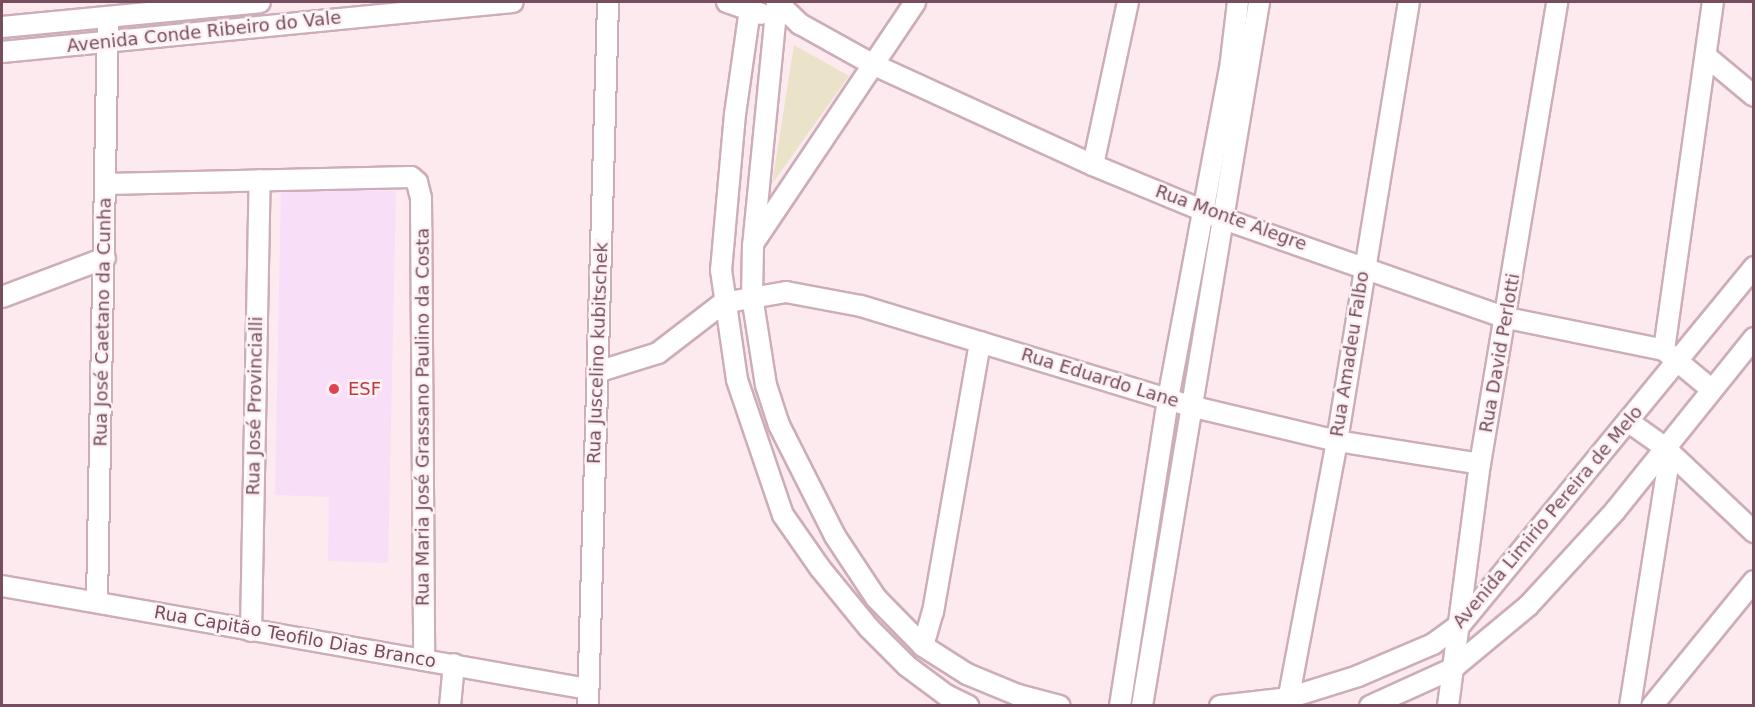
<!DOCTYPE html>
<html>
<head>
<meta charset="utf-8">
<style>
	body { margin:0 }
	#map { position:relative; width:1755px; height:707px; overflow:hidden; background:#fceaee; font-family:"DejaVu Sans",sans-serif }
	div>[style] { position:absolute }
	.medical>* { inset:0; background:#f9def7 }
	.green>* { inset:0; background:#eae3c9 }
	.roads { filter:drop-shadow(2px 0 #ccadb9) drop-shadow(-2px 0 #ccadb9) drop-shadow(0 2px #ccadb9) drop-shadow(0 -2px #ccadb9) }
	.minor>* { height:20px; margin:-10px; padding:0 10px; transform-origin:10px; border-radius:10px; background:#fff }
	.dots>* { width:16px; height:16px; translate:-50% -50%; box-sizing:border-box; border:3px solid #fef1f4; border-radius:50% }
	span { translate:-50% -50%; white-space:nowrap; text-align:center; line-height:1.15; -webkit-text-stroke:5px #fef1f4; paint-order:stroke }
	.street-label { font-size:18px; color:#764e60 }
	.health-label { font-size:18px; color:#be3a42 }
	.left { translate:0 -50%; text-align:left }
	.frame { position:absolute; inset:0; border:3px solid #764e60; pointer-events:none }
</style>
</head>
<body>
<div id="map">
	<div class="medical">
		<i style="clip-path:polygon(281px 189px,396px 191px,388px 563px,328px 561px,329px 497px,275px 495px)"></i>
	</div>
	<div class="green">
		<i style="clip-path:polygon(794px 45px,849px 76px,772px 184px)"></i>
	</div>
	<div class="roads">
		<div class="minor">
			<i style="left:727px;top:2px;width:36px;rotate:19deg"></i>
			<i style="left:751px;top:2px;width:113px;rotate:98.1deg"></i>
			<i style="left:735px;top:114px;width:157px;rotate:95.1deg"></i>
			<i style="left:721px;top:270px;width:111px;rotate:81.7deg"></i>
			<i style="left:737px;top:380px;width:143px;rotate:71.2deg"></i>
			<i style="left:783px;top:515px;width:65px;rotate:55.1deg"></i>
			<i style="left:820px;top:568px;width:77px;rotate:50.8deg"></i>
			<i style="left:869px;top:628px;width:54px;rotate:45deg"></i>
			<i style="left:907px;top:666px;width:49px;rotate:36.6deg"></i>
			<i style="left:946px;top:695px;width:25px;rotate:26deg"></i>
			<i style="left:777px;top:2px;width:32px;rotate:44deg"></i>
			<i style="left:800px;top:24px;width:80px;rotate:29.1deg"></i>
			<i style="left:870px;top:63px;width:245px;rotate:24.6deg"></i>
			<i style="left:1093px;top:165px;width:139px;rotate:22.5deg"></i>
			<i style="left:1221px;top:218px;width:303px;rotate:19.3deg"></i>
			<i style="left:1507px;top:318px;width:160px;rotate:11.5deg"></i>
			<i style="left:1664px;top:350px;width:61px;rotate:39.7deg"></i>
			<i style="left:777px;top:2px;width:244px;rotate:95.6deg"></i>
			<i style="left:753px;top:245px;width:51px;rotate:91.1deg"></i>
			<i style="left:752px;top:296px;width:90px;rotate:81.1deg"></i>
			<i style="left:766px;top:385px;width:42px;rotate:72deg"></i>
			<i style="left:779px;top:425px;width:124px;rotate:63.2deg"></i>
			<i style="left:835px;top:536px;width:74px;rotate:56.5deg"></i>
			<i style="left:876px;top:598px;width:67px;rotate:45.6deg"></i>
			<i style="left:923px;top:646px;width:52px;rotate:32.5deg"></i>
			<i style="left:967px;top:674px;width:55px;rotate:22.4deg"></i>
			<i style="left:1018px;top:695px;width:43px;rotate:14.7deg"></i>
			<i style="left:2px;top:27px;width:259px;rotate:-5.5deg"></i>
			<i style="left:2px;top:52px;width:513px;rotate:-5.59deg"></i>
			<i style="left:1706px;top:56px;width:62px;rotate:39.8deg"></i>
			<i style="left:1093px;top:165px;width:167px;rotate:-77.9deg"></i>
			<i style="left:106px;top:184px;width:305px;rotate:-1.3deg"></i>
			<i style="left:411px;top:177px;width:8px;rotate:40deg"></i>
			<i style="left:417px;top:182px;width:16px;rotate:76deg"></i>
			<i style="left:421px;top:198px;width:461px;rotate:89.6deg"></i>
			<i style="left:754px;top:242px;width:289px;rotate:-56.1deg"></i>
			<i style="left:2px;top:297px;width:110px;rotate:-20.7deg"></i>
			<i style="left:1664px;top:350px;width:351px;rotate:-82deg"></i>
			<i style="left:597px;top:372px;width:64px;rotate:-17.3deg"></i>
			<i style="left:658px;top:353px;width:82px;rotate:-37.6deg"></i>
			<i style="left:723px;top:303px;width:64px;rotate:-9.9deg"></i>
			<i style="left:786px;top:292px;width:76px;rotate:10.6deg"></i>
			<i style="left:861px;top:306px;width:344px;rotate:16.9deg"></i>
			<i style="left:1190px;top:406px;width:151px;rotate:13.4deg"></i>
			<i style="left:1337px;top:441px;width:145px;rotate:9.1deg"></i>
			<i style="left:1629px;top:422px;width:43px;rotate:35.5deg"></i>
			<i style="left:1664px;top:447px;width:124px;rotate:43.4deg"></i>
			<i style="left:2px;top:586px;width:595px;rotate:9.97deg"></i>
			<i style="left:97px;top:601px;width:583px;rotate:-88.92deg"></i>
			<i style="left:251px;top:631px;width:451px;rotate:-88.9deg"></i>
			<i style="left:923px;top:646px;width:35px;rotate:-74deg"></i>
			<i style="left:933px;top:612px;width:274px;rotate:-80.1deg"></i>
			<i style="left:450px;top:706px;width:42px;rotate:-84.6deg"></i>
			<i style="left:588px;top:706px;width:704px;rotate:-88.37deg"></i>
			<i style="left:1120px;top:706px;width:311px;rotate:-81.1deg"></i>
			<i style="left:1168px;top:399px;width:336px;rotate:-79.4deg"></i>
			<i style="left:1230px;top:69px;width:67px;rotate:-83.2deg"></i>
			<i style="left:1142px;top:706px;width:714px;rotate:-80.56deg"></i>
			<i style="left:1220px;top:706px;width:68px;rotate:-6.7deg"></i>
			<i style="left:1288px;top:698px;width:73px;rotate:-17.4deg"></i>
			<i style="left:1358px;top:676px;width:82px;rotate:-23.1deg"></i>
			<i style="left:1433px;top:644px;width:34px;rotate:-36deg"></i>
			<i style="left:1461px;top:624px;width:462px;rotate:-50.6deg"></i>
			<i style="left:1287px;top:706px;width:270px;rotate:-79.3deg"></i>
			<i style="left:1337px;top:441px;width:445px;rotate:-80.7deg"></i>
			<i style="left:1370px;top:706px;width:90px;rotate:-24.3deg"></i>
			<i style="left:1452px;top:669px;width:99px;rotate:-39.7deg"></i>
			<i style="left:1528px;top:606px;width:129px;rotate:-47.5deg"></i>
			<i style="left:1615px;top:511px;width:222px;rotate:-51.2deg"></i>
			<i style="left:1448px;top:706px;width:244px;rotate:-82.5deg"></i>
			<i style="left:1480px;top:464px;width:468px;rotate:-80.5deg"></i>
			<i style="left:1630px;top:706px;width:256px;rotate:-81deg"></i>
			<i style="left:1652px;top:706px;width:161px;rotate:-50.8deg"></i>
		</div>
	</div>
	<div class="dots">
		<i style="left:334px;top:389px;background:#e0444e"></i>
	</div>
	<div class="street-label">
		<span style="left:204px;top:32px;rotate:-6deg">Avenida Conde Ribeiro do Vale</span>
		<span style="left:1231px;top:218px;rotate:20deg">Rua Monte Alegre</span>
		<span style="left:103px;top:322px;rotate:-89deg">Rua José Caetano da Cunha</span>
		<span style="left:598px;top:353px;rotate:-88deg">Rua Juscelino kubitschek</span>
		<span style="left:1500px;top:353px;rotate:-80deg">Rua David Perlotti</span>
		<span style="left:1350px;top:354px;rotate:-81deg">Rua Amadeu Falbo</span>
		<span style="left:1100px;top:378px;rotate:17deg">Rua Eduardo Lane</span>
		<span style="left:255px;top:406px;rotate:-89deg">Rua José Provincialli</span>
		<span style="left:423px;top:417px;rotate:-90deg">Rua Maria José Grassano Paulino da Costa</span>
		<span style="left:1548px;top:517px;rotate:-50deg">Avenida Limirio Pereira de Melo</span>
		<span style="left:295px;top:637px;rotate:10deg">Rua Capitão Teofilo Dias Branco</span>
	</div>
	<div class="health-label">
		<span class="left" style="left:348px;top:389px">ESF</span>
	</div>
	<div class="frame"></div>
</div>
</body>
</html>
